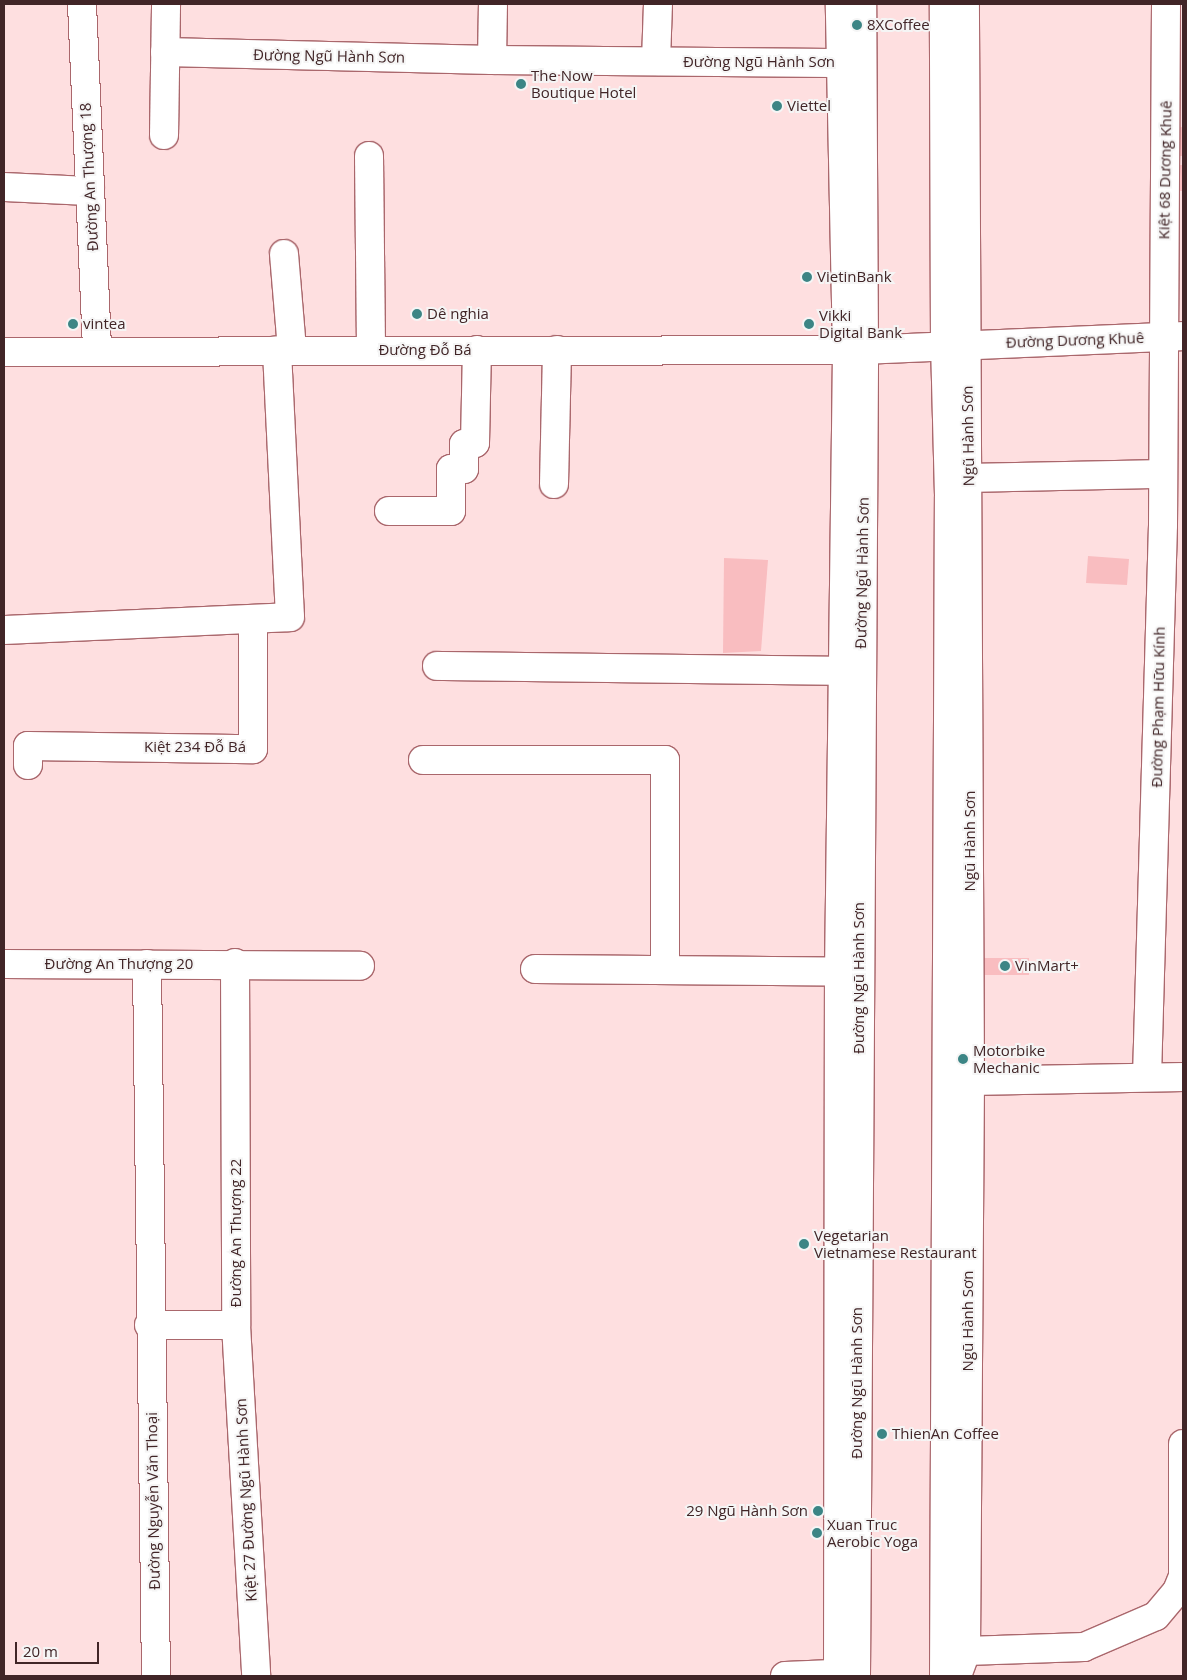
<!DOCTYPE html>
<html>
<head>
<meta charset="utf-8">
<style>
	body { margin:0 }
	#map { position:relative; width:1187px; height:1680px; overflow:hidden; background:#fedfe0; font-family:"Open Sans",sans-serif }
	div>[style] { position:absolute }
	.building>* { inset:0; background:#f9bdc0 }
	.roads { filter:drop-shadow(1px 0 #aa676c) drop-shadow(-1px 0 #aa676c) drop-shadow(0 1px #aa676c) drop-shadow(0 -1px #aa676c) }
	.minor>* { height:28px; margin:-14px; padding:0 14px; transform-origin:14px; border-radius:14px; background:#fff }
	.major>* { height:28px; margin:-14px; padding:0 14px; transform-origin:14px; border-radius:14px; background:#fff }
	.highway>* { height:28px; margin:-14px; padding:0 14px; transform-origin:14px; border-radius:14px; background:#fff }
	.dots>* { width:14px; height:14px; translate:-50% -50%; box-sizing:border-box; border:2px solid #f5f5f5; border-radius:50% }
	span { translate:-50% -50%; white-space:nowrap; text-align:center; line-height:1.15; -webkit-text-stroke:4px #f5f5f5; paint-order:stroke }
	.poi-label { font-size:15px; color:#412527 }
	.left { translate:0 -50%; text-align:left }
	.right { translate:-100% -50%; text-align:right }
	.street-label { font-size:15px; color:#412527 }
	.frame { position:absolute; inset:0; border:5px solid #412527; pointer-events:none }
	.scale { position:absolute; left:15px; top:1642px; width:84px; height:22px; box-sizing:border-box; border:2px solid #412527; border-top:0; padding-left:6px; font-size:15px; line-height:18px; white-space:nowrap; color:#412527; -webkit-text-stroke:4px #f5f5f5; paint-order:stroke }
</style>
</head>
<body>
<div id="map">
	<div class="building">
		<i style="clip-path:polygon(1183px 127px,1183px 156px,1172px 156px,1171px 128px)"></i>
		<i style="clip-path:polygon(1176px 165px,1183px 165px,1183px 191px,1176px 191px)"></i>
		<i style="clip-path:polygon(1088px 556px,1129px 559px,1127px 585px,1086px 583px)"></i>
		<i style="clip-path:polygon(724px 558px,768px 560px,761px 651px,723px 653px)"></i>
		<i style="clip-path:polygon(980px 958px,1029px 958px,1029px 975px,980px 975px)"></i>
	</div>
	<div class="roads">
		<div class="minor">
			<i style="left:82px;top:4px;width:346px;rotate:87.5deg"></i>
			<i style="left:165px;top:52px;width:327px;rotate:1.4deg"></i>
			<i style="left:492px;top:60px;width:369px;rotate:0.5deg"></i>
			<i style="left:492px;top:60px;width:56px;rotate:-89deg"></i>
			<i style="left:656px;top:61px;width:57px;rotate:-88deg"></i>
			<i style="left:164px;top:135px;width:131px;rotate:-89.1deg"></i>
			<i style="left:369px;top:156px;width:194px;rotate:89.4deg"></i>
			<i style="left:4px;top:187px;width:86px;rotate:2.7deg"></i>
			<i style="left:284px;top:254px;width:96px;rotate:85.2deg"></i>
			<i style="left:4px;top:352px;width:860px;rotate:-0.13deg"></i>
			<i style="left:864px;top:350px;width:319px;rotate:-2.5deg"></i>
			<i style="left:968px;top:478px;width:195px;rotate:-1.2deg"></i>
			<i style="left:554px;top:484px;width:134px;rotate:-88.7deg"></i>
			<i style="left:389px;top:511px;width:62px"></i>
			<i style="left:451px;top:511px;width:42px;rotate:-90deg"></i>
			<i style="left:451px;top:469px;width:13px"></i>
			<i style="left:464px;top:469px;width:25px;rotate:-90deg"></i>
			<i style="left:464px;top:444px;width:11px;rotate:-5deg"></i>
			<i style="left:475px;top:443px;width:93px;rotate:-88.8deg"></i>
			<i style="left:4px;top:630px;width:286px;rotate:-2.6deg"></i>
			<i style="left:290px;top:617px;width:267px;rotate:-92.8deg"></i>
			<i style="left:437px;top:666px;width:423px;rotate:0.7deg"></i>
			<i style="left:423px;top:760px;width:242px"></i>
			<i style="left:665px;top:760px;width:210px;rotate:90deg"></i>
			<i style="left:28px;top:765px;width:19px;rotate:-90deg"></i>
			<i style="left:28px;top:746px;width:225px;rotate:0.8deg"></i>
			<i style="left:253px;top:749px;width:128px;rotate:-90deg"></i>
			<i style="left:235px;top:963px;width:362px;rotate:89.8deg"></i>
			<i style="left:236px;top:1325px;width:352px;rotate:86.7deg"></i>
			<i style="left:4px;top:964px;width:356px;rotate:0.3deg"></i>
			<i style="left:147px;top:964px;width:712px;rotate:89.28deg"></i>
			<i style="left:535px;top:969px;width:325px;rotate:0.5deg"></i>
			<i style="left:1147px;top:1077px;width:552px;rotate:-88.34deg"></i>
			<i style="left:1163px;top:525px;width:521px;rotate:-89.67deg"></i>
			<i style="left:970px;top:1081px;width:213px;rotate:-1.1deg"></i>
			<i style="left:149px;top:1325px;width:87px"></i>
			<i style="left:1183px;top:1576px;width:132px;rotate:-90deg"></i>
			<i style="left:966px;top:1651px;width:118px;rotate:-1.9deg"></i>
			<i style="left:1084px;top:1647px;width:78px;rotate:-23.3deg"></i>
			<i style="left:1156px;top:1616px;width:33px;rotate:-50deg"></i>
			<i style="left:1177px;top:1591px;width:16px;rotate:-68deg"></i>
			<i style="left:785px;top:1676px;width:71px;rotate:-2.4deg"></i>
		</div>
		<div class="major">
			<i style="left:838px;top:1676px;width:704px;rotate:-89.92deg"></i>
			<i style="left:839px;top:972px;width:622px;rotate:-89.26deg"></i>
			<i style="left:847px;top:350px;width:346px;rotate:-91.2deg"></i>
			<i style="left:957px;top:1676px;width:27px;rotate:-70deg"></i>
			<i style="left:966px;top:1651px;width:570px;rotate:-89.6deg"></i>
			<i style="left:970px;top:1081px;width:1077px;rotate:-90.27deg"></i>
		</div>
		<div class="highway">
			<i style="left:856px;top:1676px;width:1326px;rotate:-89.65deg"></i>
			<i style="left:864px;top:350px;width:346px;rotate:-90.3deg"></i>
			<i style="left:944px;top:1676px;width:1180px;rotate:-89.76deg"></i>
			<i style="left:949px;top:496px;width:151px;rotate:-91.5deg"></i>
			<i style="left:945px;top:345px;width:341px;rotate:-90.2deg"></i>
		</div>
	</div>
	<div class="dots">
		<i style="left:857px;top:25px;background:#3c8585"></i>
		<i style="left:521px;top:84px;background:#3c8585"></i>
		<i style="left:777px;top:106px;background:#3c8585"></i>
		<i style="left:807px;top:277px;background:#3c8585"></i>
		<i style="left:417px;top:314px;background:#3c8585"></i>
		<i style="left:73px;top:324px;background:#3c8585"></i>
		<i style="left:809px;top:324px;background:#3c8585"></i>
		<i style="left:1005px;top:966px;background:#3c8585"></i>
		<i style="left:963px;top:1059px;background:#3c8585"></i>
		<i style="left:804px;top:1244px;background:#3c8585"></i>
		<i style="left:882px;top:1434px;background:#3c8585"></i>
		<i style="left:818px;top:1511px;background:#3c8585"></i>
		<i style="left:817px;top:1533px;background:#3c8585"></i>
	</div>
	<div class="poi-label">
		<span class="left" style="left:867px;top:25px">8XCoffee</span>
		<span class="left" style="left:531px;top:84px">The Now<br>Boutique Hotel</span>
		<span class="left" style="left:787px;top:106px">Viettel</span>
		<span class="left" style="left:817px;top:277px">VietinBank</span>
		<span class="left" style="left:427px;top:314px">Dê nghia</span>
		<span class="left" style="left:819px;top:324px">Vikki<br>Digital Bank</span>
		<span class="left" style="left:83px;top:324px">vintea</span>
		<span class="left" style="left:1015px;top:966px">VinMart+</span>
		<span class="left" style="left:973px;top:1059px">Motorbike<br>Mechanic</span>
		<span class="left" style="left:814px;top:1244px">Vegetarian<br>Vietnamese Restaurant</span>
		<span class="left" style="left:892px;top:1434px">ThienAn Coffee</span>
		<span class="right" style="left:808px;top:1511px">29 Ngũ Hành Sơn</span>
		<span class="left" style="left:827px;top:1533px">Xuan Truc<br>Aerobic Yoga</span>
	</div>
	<div class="street-label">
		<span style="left:329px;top:56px;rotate:1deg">Đường Ngũ Hành Sơn</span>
		<span style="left:759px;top:62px">Đường Ngũ Hành Sơn</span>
		<span style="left:1165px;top:170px;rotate:-89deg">Kiệt 68 Dương Khuê</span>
		<span style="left:89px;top:177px;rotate:-93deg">Đường An Thượng 18</span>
		<span style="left:1075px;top:340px;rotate:-2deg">Đường Dương Khuê</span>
		<span style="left:425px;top:350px">Đường Đỗ Bá</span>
		<span style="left:968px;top:436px;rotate:-91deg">Ngũ Hành Sơn</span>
		<span style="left:862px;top:573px;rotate:-89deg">Đường Ngũ Hành Sơn</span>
		<span style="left:1158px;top:707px;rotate:-89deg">Đường Phạm Hữu Kính</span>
		<span style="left:195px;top:747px">Kiệt 234 Đỗ Bá</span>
		<span style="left:970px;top:841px;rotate:-90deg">Ngũ Hành Sơn</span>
		<span style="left:119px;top:964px">Đường An Thượng 20</span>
		<span style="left:859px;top:978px;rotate:-90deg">Đường Ngũ Hành Sơn</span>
		<span style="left:236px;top:1233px;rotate:-90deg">Đường An Thượng 22</span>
		<span style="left:968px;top:1321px;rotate:-90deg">Ngũ Hành Sơn</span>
		<span style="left:857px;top:1383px;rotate:-90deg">Đường Ngũ Hành Sơn</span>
		<span style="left:246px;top:1500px;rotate:-93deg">Kiệt 27 Đường Ngũ Hành Sơn</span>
		<span style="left:153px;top:1501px;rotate:-91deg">Đường Nguyễn Văn Thoại</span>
	</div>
	<div class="frame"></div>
	<div class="scale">20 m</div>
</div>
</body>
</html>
